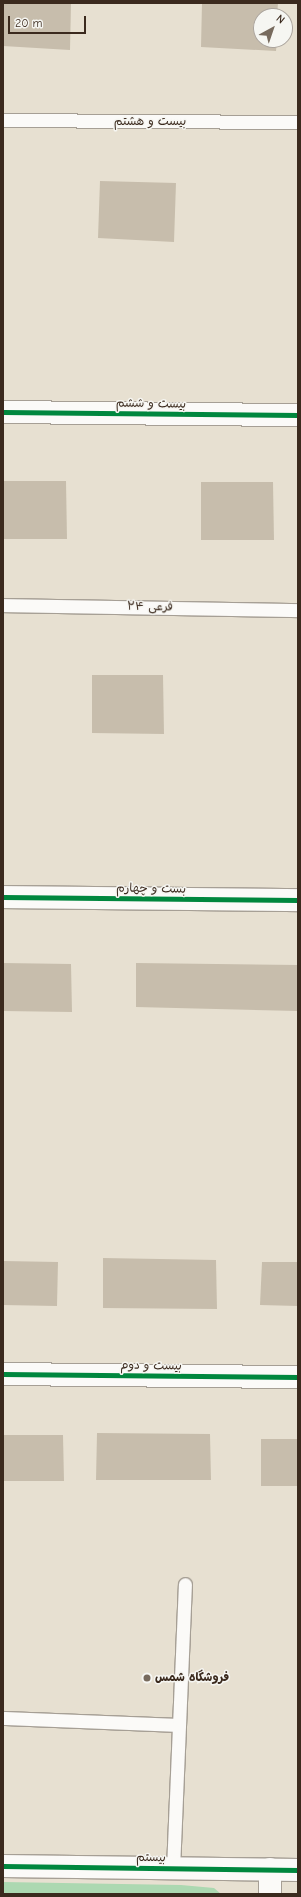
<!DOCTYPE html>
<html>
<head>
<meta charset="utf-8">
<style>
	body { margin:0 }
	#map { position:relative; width:301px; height:1897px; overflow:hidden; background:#e7e0d1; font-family:"Comic Neue","Playpen Sans Arabic",sans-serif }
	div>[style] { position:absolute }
	.green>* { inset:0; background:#acd8b1 }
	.building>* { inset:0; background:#c7bdac }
	.roads { filter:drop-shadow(1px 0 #a69f95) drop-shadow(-1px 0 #a69f95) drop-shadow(0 1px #a69f95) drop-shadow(0 -1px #a69f95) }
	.service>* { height:13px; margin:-6.5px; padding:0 6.5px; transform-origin:6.5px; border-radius:6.5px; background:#fbfaf8 }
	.minor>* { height:22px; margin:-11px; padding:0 11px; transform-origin:11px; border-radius:11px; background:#fbfaf8 }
	.cycleway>* { height:5px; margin:-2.5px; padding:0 2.5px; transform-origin:2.5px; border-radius:2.5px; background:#00873e }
	.dots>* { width:11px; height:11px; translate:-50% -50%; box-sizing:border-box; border:2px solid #f6f6f2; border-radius:50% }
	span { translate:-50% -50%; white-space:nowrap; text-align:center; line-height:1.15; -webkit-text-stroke:3px #f6f6f2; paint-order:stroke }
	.street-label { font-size:12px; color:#3b2a1e }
	.poi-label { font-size:12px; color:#3b2a1e; font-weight:700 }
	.left { translate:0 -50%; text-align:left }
	.frame { position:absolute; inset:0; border:4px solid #3b2a1e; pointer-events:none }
	.north { position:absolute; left:253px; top:8px; width:40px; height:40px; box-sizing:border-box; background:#f6f6f2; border:1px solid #aba49d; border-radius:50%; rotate:40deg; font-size:11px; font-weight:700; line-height:16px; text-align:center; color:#3b2a1e }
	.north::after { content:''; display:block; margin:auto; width:14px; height:18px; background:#776a5d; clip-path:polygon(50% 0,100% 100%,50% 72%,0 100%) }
	.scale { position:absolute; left:8px; top:16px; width:78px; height:18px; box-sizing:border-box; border:2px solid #3b2a1e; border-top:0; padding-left:5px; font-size:12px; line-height:14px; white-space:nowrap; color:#3b2a1e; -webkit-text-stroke:3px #f6f6f2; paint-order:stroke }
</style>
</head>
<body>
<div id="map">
	<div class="green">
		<i style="clip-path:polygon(3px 1882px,181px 1885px,214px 1888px,221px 1894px,3px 1894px)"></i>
	</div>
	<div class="building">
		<i style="clip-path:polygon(3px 3px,71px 3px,70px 50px,3px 46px)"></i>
		<i style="clip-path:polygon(202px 3px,278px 3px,277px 16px,261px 16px,261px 40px,277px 40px,276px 51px,201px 47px)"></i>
		<i style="clip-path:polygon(100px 181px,176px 183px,174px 242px,98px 238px)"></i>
		<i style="clip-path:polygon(3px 481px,66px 481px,67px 539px,3px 539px)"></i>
		<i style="clip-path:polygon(201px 482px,273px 482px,274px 540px,201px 540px)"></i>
		<i style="clip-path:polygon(92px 675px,163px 675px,164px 734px,92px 733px)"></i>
		<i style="clip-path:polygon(3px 963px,71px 964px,72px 1012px,3px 1011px)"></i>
		<i style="clip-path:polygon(136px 963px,298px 965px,298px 1011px,136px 1007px)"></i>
		<i style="clip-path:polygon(103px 1258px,216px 1260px,217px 1309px,103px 1308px)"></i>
		<i style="clip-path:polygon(3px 1261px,58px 1262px,57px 1306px,3px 1305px)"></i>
		<i style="clip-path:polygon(262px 1262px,298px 1262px,298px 1306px,260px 1305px)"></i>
		<i style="clip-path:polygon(97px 1433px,210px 1434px,211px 1480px,96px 1480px)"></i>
		<i style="clip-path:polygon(3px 1435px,63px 1435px,64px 1481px,3px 1481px)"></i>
		<i style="clip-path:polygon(261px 1439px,298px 1439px,298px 1486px,261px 1486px)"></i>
	</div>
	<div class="roads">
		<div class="service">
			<i style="left:3px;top:120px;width:295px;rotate:0.4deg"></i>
			<i style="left:3px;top:605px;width:295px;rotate:1deg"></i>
			<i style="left:4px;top:1718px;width:175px;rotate:2.3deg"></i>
			<i style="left:173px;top:1869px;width:285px;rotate:-87.6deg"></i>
		</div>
		<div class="minor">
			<i style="left:3px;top:412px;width:295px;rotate:0.6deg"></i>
			<i style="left:3px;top:897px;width:295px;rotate:0.6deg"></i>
			<i style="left:3px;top:1374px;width:295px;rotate:0.6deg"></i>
			<i style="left:3px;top:1866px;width:295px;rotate:0.8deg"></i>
			<i style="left:270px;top:1894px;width:25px;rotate:-90deg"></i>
		</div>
	</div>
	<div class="cycleway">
		<i style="left:3px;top:412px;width:295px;rotate:0.6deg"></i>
		<i style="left:3px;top:897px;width:295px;rotate:0.6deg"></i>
		<i style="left:3px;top:1374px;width:295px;rotate:0.6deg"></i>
		<i style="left:3px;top:1866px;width:295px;rotate:0.8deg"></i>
	</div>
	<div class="dots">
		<i style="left:147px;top:1678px;background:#776a5d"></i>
	</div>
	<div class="street-label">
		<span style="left:150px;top:122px">بیست و هشتم</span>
		<span style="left:151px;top:404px;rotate:1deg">بیست و ششم</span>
		<span style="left:150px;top:607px;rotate:1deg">فرعی ۲۴</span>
		<span style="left:151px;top:889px;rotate:1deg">بست و چهارم</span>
		<span style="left:151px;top:1366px;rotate:1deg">بیست و دوم</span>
		<span style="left:151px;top:1858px;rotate:1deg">بیستم</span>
	</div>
	<div class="poi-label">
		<span class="left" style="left:155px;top:1678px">فروشگاه شمس</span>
	</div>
	<div class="frame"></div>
	<div class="north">N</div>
	<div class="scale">20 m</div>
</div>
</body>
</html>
